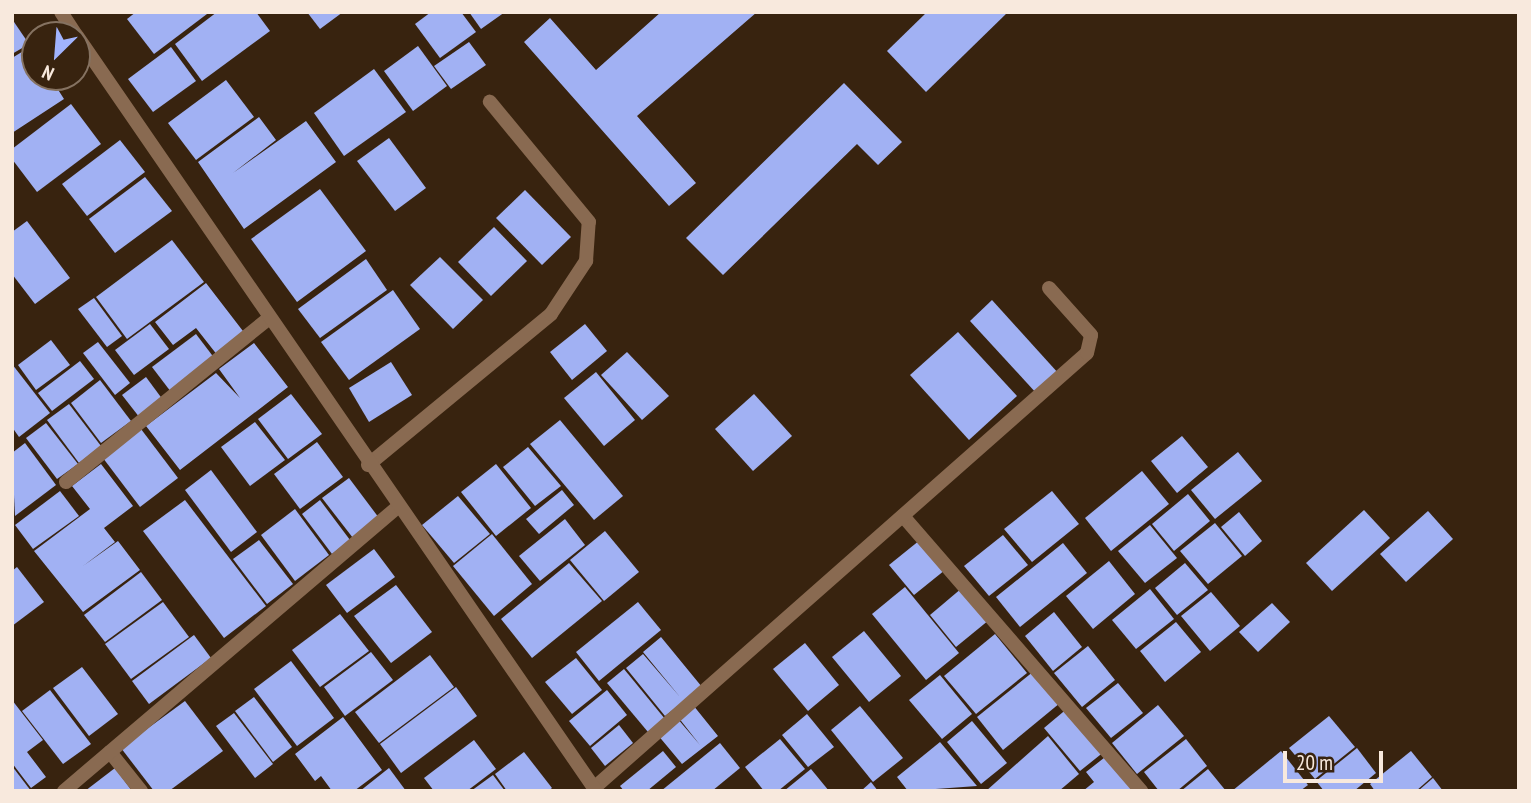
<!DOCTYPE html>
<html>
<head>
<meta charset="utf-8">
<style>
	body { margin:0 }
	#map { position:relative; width:1531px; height:803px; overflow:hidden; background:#38230f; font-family:"PT Sans Narrow",sans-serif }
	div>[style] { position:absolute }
	.building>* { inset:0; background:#a1b1f3 }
	.minor>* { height:14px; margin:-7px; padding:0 7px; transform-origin:7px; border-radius:7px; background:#896a51 }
	.tertiary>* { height:14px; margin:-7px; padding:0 7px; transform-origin:7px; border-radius:7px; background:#896a51 }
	span { translate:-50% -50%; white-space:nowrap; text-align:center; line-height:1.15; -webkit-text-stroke:7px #38230f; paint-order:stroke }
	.frame { position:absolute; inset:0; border:14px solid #f8e9dd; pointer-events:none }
	.north { position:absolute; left:21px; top:21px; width:70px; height:70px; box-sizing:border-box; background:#38230f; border:2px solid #857261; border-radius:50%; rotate:205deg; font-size:19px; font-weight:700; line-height:28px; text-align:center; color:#f8e9dd }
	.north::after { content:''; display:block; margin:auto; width:24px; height:32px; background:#a1b3fd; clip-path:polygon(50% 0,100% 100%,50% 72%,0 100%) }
	.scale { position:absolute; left:1283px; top:751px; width:100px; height:32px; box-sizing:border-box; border:4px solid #f8e9dd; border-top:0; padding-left:9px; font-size:21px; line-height:24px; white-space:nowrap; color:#f8e9dd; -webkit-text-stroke:5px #38230f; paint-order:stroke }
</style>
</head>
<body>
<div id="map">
	<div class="building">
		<i style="clip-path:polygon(136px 12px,205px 12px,207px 14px,154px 54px,127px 19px)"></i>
		<i style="clip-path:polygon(217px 12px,256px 12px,270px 31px,202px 81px,175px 44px)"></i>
		<i style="clip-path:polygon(307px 12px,343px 12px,320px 29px)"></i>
		<i style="clip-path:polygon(431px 12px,461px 12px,476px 32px,440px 58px,415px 24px)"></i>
		<i style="clip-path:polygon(469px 12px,505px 12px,481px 29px)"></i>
		<i style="clip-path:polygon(661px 12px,757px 12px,637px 116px,696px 183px,669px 206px,524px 42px,550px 18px,596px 70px)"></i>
		<i style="clip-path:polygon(927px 12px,1008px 12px,926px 92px,887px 51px)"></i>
		<i style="clip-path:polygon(12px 19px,29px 44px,12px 54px)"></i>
		<i style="clip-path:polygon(469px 42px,486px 65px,451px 89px,434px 66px)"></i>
		<i style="clip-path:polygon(418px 46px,447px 86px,413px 111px,384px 71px)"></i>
		<i style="clip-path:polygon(30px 47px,35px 77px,50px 77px,64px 99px,12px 133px,12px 58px)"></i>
		<i style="clip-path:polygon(171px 47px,196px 81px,153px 112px,128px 79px)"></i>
		<i style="clip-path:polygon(374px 69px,406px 112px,344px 156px,314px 113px)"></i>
		<i style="clip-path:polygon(226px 80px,254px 117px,196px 160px,168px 123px)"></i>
		<i style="clip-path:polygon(844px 83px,902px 142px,878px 165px,857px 144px,723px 275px,686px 238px)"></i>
		<i style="clip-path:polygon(71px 104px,101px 144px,37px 192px,12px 159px,12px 149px)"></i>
		<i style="clip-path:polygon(259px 117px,276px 140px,233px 173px,306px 121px,336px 162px,244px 229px,198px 162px)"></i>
		<i style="clip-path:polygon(389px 138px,426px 188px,395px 211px,357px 161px)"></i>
		<i style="clip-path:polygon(120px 140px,145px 172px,87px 216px,62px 184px)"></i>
		<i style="clip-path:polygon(145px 177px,172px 211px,115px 253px,89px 219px)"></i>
		<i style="clip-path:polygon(320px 189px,366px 251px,297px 302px,251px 239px)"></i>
		<i style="clip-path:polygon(525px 190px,571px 237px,542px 265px,496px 218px)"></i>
		<i style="clip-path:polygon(27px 221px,70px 278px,35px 304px,12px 274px,12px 232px)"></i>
		<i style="clip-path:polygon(494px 227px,527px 261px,491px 296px,458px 262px)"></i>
		<i style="clip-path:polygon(172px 240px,204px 282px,127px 339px,96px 297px)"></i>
		<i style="clip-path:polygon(440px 257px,483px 300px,453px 329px,410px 285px)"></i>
		<i style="clip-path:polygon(366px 259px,387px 290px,320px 338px,298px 309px)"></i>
		<i style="clip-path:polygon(206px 283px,246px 335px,218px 356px,196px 328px,173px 345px,155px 322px)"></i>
		<i style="clip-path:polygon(393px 290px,420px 329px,349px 380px,321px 342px)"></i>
		<i style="clip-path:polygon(94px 298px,122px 336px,107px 347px,78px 309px)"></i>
		<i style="clip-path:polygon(992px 300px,1059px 374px,1037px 394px,970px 321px)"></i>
		<i style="clip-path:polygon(150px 324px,169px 349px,134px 375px,115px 350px)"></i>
		<i style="clip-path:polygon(585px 324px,607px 351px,572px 380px,550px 352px)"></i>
		<i style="clip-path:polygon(958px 332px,1017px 396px,969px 440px,910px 375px)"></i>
		<i style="clip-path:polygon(196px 334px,215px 359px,171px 392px,152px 367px)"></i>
		<i style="clip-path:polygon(51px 340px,70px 365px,36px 390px,18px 365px)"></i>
		<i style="clip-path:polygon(98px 342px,130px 383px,115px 395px,83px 353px)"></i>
		<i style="clip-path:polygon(254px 343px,288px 387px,180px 470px,146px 426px,216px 373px,240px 398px,219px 369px)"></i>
		<i style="clip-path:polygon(627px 352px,669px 396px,642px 420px,601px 375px)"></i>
		<i style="clip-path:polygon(80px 361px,94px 379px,52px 411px,38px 393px)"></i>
		<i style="clip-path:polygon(391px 362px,412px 395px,369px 422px,349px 388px)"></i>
		<i style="clip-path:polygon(12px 364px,50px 413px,19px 437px,12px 427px)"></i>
		<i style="clip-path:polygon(596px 372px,635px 420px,604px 446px,564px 398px)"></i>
		<i style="clip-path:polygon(146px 377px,163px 400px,140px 418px,122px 395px)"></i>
		<i style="clip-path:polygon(100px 380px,131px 421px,101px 443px,71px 403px)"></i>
		<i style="clip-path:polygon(291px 394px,322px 434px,288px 459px,258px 419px)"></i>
		<i style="clip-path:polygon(754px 394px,792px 436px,753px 471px,715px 429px)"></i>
		<i style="clip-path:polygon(69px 404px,101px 446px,79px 463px,47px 420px)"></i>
		<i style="clip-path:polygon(560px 420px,623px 496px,594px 520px,530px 444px)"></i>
		<i style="clip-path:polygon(255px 422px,285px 460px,250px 486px,221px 447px)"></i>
		<i style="clip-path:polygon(46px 423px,78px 464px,57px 479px,26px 438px)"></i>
		<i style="clip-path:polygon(141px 429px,178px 478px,140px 507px,103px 458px)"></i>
		<i style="clip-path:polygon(1182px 436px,1208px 467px,1177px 493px,1151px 461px)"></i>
		<i style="clip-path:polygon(317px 442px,343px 477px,300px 509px,274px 474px)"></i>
		<i style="clip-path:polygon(25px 443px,56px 485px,15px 516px,12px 453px)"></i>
		<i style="clip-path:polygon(528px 447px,561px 486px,535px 506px,503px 467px)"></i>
		<i style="clip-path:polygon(1238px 452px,1262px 481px,1215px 519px,1191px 490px)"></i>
		<i style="clip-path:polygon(101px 464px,133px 506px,104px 528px,115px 542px,83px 566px,118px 541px,140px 570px,83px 612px,34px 551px,90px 509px,72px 486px)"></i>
		<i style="clip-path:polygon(496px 464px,531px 508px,496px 536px,461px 492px)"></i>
		<i style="clip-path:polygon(211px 470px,257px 532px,231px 552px,185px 490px)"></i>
		<i style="clip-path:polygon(1142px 471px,1169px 504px,1111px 551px,1085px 518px)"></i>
		<i style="clip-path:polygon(349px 478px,379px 518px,353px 538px,322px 498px)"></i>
		<i style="clip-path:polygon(562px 490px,574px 505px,539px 534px,526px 519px)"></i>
		<i style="clip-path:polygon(60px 491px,79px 516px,33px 549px,15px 525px)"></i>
		<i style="clip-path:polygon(1052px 491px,1079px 524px,1032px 562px,1004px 529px)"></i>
		<i style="clip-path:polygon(1188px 494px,1210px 521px,1174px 551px,1152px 524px)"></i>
		<i style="clip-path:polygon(458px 496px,490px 534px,454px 563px,422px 525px)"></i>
		<i style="clip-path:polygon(185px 500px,266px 606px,224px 638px,143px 531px)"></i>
		<i style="clip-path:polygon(320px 500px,350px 540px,332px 554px,302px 514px)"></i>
		<i style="clip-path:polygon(295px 509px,329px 555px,295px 581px,261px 535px)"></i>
		<i style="clip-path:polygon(1364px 510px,1390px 538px,1332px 591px,1306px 563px)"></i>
		<i style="clip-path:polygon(1428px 511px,1453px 539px,1406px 582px,1380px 554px)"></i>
		<i style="clip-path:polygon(1239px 512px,1262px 541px,1245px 556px,1221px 527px)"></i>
		<i style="clip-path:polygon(565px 519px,585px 545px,540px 581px,519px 556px)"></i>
		<i style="clip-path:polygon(1215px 523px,1242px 556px,1208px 584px,1180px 551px)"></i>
		<i style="clip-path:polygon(1150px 525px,1177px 558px,1145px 583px,1118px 551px)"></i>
		<i style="clip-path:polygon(605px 531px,639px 572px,604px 601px,570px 560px)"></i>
		<i style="clip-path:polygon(492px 534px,532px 584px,494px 616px,453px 566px)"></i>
		<i style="clip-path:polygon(1003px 535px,1028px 565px,989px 596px,964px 566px)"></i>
		<i style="clip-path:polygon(259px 540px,293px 584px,267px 604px,233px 559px)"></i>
		<i style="clip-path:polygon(920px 540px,945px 570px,914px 595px,889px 565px)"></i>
		<i style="clip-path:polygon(1063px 543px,1087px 573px,1020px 627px,996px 597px)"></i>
		<i style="clip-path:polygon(374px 549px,395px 577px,347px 613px,326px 585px)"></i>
		<i style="clip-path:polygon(1109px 561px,1135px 594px,1093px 629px,1066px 596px)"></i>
		<i style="clip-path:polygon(569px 563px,602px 601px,532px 658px,501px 619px)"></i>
		<i style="clip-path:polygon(1185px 563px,1208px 590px,1177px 615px,1155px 588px)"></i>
		<i style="clip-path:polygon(17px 567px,44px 602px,12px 626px,12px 571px)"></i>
		<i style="clip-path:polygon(141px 572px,162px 600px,105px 642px,84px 615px)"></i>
		<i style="clip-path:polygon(396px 585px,432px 632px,391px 663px,354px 616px)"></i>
		<i style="clip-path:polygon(905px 587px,959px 653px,926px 680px,872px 614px)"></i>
		<i style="clip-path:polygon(962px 588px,989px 620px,956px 647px,930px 615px)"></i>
		<i style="clip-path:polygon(1150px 589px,1174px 619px,1136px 649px,1112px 620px)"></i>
		<i style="clip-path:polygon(1211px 592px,1240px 626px,1210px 651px,1181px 616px)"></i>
		<i style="clip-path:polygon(163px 602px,189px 637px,131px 679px,105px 644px)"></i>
		<i style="clip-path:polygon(638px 602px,661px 630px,599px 681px,576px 652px)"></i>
		<i style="clip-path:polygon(1272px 603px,1290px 622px,1258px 652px,1239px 632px)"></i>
		<i style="clip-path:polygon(1054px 612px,1082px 647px,1053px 671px,1025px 636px)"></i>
		<i style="clip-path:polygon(340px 614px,369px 651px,320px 687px,292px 650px)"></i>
		<i style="clip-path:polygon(1176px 622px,1201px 652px,1165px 682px,1140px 651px)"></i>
		<i style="clip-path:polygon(864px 631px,901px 676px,869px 702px,832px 657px)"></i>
		<i style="clip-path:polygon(995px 634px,1027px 673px,976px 714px,944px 676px)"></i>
		<i style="clip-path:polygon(194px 635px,211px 658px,149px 704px,132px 681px)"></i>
		<i style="clip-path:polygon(661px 637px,702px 687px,665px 716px,626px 668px,643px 654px,680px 697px,643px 652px)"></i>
		<i style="clip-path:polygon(805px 643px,839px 685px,808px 711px,773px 669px)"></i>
		<i style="clip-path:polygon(1088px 646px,1115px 680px,1082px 707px,1054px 673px)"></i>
		<i style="clip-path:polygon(371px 652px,393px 680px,345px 716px,324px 687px)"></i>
		<i style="clip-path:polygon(430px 655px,454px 687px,379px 743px,355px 712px)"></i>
		<i style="clip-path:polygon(576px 658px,602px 690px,572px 714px,545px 682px)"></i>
		<i style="clip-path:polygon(291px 661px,334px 718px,297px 746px,254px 689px)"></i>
		<i style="clip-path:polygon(82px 667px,118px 714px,89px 736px,53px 688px)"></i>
		<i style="clip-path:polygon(624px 669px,665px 719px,648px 732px,607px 683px)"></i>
		<i style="clip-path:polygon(1034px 671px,1060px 703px,1003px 750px,977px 717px)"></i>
		<i style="clip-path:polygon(940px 675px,972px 714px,942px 739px,909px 700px)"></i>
		<i style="clip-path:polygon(1118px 683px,1143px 713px,1111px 738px,1086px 708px)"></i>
		<i style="clip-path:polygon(456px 687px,477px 716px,401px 773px,380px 744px)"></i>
		<i style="clip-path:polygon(50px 690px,91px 744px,63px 764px,22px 711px)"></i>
		<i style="clip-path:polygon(607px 690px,627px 715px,590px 746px,569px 721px)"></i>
		<i style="clip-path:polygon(254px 697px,292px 747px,273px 762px,235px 711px)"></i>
		<i style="clip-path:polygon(12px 700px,43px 740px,27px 752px,46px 777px,31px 788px,12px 763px)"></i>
		<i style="clip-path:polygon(185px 701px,223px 751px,169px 791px,154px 791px,121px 748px)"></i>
		<i style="clip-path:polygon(693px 705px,718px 736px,682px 764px,657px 734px,677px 718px,700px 745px,678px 717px)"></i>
		<i style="clip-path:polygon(1158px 705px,1184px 736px,1137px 774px,1112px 743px)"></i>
		<i style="clip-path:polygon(860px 706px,903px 758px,873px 782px,831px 730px)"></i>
		<i style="clip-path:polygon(1069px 707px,1105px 751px,1080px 771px,1044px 728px)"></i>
		<i style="clip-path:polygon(234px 713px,273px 764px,255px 778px,216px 726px)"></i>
		<i style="clip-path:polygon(807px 714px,834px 747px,808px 767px,782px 735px)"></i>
		<i style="clip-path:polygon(1329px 716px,1355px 747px,1315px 779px,1289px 748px)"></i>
		<i style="clip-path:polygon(343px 717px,382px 770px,354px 791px,332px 791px,321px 776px,315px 781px,295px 754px)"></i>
		<i style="clip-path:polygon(972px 721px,1007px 763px,981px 784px,947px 742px)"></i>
		<i style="clip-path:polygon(619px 725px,633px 743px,605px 766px,591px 748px)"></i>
		<i style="clip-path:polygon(1048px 736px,1079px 774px,1059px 791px,986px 791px)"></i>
		<i style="clip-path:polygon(780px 739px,805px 769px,778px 791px,764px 791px,745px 767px)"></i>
		<i style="clip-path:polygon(1186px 739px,1207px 766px,1177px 791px,1159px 791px,1144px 772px)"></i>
		<i style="clip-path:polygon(474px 740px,496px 769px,467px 791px,434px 791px,424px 778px)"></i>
		<i style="clip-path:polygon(940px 742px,977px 786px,908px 791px,897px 777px)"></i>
		<i style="clip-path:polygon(720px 743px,740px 768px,712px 791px,661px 791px)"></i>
		<i style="clip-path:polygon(1357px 748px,1376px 773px,1354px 791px,1324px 791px,1316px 781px)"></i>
		<i style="clip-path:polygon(663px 751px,676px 767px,647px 791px,624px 791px,620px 786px)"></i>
		<i style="clip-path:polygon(1281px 751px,1308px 785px,1300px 791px,1232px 791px)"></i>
		<i style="clip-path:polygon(1411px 751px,1432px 777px,1416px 791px,1375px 791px,1370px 784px)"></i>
		<i style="clip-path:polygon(524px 752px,552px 788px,548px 791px,507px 791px,495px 774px)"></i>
		<i style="clip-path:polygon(1109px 754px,1140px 791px,1083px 791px,1094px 782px,1086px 772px)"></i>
		<i style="clip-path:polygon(12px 766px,31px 791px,12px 791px)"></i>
		<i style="clip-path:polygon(115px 768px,132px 791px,85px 791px)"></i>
		<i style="clip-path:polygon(389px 768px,406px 791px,360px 791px)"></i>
		<i style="clip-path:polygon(811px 769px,829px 791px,784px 791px)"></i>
		<i style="clip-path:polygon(1208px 769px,1226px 791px,1181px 791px)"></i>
		<i style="clip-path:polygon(493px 775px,505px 791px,471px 791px)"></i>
		<i style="clip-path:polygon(1433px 778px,1443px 791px,1418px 791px)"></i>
		<i style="clip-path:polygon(871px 782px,878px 791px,861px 791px)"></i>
	</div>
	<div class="minor">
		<i style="left:368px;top:465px;width:237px;rotate:-39.5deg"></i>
		<i style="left:551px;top:314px;width:64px;rotate:-56.6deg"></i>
		<i style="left:586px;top:261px;width:39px;rotate:-86deg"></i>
		<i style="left:589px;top:222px;width:156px;rotate:-129.5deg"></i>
		<i style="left:66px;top:482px;width:258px;rotate:-38.9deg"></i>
		<i style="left:903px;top:516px;width:364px;rotate:49.1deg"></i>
		<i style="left:110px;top:752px;width:50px;rotate:51.5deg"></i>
		<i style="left:594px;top:788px;width:657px;rotate:-41.42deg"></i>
		<i style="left:1087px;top:353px;width:18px;rotate:-77deg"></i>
		<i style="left:1091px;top:335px;width:63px;rotate:-131.8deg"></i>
		<i style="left:64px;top:791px;width:437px;rotate:-40.4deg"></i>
	</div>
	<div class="tertiary">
		<i style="left:61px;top:12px;width:27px;rotate:57deg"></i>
		<i style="left:77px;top:36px;width:916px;rotate:55.49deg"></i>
	</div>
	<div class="frame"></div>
	<div class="north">N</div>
	<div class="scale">20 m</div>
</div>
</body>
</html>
